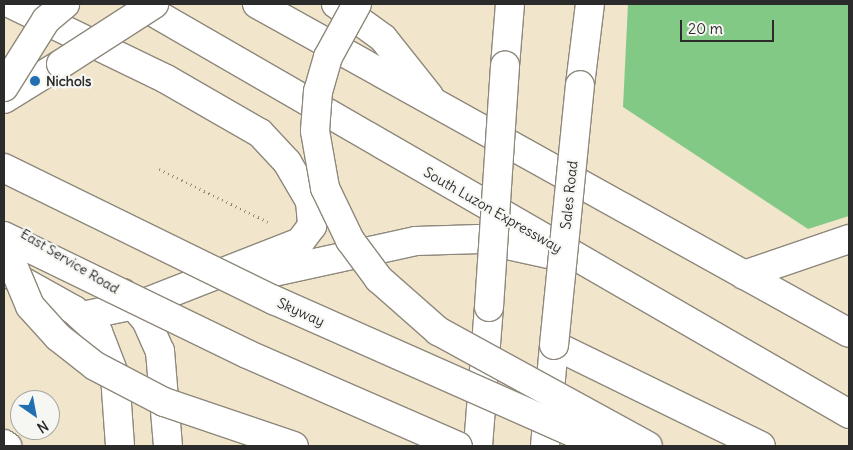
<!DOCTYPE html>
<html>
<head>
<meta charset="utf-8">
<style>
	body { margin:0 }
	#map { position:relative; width:853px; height:450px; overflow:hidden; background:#f1e5cc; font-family:Delius,sans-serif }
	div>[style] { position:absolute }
	.green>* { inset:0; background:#82c985 }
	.path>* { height:3px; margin-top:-1.5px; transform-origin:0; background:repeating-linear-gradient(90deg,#8e887c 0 1px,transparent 0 5px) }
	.roads { filter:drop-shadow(1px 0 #8e887c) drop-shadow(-1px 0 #8e887c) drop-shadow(0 1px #8e887c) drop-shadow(0 -1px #8e887c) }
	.minor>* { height:28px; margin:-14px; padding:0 14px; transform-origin:14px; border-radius:14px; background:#fff }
	.major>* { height:28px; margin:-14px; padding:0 14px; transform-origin:14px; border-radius:14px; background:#fff }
	.highway>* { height:28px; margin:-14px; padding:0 14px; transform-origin:14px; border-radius:14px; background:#fff }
	.bridges { filter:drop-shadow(1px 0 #8e887c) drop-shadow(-1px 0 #8e887c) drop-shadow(0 1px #8e887c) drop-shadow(0 -1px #8e887c) }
	.major-bridge>* { height:28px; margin:-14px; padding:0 14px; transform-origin:14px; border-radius:14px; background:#fff }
	.highway-bridge>* { height:28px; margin:-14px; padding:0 14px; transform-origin:14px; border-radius:14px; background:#fff }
	.dots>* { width:14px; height:14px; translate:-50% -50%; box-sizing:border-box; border:2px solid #f6f6f2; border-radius:50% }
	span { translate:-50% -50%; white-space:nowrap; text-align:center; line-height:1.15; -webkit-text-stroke:4.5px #f6f6f2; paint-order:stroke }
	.poi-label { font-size:14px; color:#2b2b2b; font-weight:700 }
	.left { translate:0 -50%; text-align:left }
	.street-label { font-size:14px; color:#2b2b2b }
	.frame { position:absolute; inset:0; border:5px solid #2b2b2b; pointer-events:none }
	.north { position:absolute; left:10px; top:390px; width:50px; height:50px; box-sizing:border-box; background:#f6f6f2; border:1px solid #a5a5a2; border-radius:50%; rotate:147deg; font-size:14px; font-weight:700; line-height:20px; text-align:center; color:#2b2b2b }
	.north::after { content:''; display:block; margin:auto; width:18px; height:22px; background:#1f6fb2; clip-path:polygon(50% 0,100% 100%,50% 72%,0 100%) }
	.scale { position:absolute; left:680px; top:20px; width:94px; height:22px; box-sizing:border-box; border:2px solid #2b2b2b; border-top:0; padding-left:6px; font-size:15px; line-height:18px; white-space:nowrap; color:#2b2b2b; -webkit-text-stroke:4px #f6f6f2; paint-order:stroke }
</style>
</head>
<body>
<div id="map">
	<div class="green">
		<i style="clip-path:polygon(628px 4px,849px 4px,849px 216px,808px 229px,623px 107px)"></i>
	</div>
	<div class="path">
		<i style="left:159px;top:169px;width:121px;rotate:25.9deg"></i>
	</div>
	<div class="roads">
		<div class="minor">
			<i style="left:4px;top:444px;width:4px;rotate:34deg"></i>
		</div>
		<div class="major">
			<i style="left:505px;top:66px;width:62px;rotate:-85.4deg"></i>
			<i style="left:580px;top:85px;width:82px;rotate:-83deg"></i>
			<i style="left:6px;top:272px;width:78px;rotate:29.2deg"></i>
			<i style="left:74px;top:310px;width:33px;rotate:43deg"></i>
			<i style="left:98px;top:332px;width:47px;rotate:68.9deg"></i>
			<i style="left:115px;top:376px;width:70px;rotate:85.9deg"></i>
			<i style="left:744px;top:275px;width:111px;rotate:-18.9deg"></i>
			<i style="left:123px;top:293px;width:35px;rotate:50deg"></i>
			<i style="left:146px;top:320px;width:34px;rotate:66deg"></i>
			<i style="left:160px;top:351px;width:95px;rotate:85.2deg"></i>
			<i style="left:478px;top:446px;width:139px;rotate:-85.5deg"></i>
			<i style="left:545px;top:446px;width:101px;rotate:-84.9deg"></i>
		</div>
		<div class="highway">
			<i style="left:11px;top:4px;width:172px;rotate:25.8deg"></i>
			<i style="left:166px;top:79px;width:108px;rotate:29.9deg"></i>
			<i style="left:260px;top:133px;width:40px;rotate:47deg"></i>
			<i style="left:287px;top:162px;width:45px;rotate:59.5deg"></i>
			<i style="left:310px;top:201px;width:25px;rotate:85deg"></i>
			<i style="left:312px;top:226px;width:20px;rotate:127deg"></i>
			<i style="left:300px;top:242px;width:175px;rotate:158.6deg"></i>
			<i style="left:139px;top:4px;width:820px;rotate:30deg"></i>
			<i style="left:257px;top:4px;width:677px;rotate:29.06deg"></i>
			<i style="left:336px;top:4px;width:58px;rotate:35.9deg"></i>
			<i style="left:383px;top:38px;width:75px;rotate:51.5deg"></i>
			<i style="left:4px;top:99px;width:67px;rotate:-31.6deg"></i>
			<i style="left:237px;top:280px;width:183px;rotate:-12.3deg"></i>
			<i style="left:416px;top:241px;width:64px;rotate:-1.8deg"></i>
			<i style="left:480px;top:239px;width:75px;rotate:12.4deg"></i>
			<i style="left:82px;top:316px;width:74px;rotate:-11.8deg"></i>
			<i style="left:554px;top:345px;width:230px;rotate:26deg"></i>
		</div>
	</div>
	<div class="bridges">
		<div class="major-bridge">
			<i style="left:489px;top:307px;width:242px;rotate:-86.2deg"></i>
			<i style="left:554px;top:345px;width:261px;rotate:-84.3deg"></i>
		</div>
		<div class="highway-bridge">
			<i style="left:357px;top:4px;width:60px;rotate:118.7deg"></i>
			<i style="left:328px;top:57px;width:35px;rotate:106deg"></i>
			<i style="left:318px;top:91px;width:40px;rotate:94.3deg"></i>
			<i style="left:315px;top:131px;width:58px;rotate:80deg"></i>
			<i style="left:325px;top:188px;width:58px;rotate:64.3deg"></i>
			<i style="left:350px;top:240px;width:49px;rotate:53.4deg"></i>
			<i style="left:379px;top:279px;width:79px;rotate:41.4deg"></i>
			<i style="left:438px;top:331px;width:239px;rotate:28.7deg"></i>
			<i style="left:61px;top:64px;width:111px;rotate:-32.8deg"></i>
			<i style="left:4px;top:87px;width:79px;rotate:-57.9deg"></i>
			<i style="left:46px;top:20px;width:25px;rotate:-40deg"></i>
			<i style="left:4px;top:168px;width:301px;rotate:26.1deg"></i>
			<i style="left:274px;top:300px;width:361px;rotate:23.9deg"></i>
			<i style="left:4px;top:236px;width:270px;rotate:25.9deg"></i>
			<i style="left:247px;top:354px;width:230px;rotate:23.6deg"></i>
			<i style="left:4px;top:244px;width:67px;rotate:67.2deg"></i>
			<i style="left:30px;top:306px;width:42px;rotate:47.9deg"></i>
			<i style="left:58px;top:337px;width:47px;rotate:38.1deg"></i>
			<i style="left:95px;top:366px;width:78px;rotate:27.6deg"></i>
			<i style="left:164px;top:402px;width:137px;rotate:18.7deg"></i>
		</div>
	</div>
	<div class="dots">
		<i style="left:35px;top:81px;background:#1f6fb2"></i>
	</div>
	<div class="poi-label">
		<span class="left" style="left:46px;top:81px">Nichols</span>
	</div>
	<div class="street-label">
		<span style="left:569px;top:195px;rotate:-84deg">Sales Road</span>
		<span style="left:493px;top:210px;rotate:30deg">South Luzon Expressway</span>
		<span style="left:70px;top:261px;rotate:31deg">East Service Road</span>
		<span style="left:301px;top:312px;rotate:24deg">Skyway</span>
	</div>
	<div class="frame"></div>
	<div class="north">N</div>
	<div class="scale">20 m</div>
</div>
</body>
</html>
